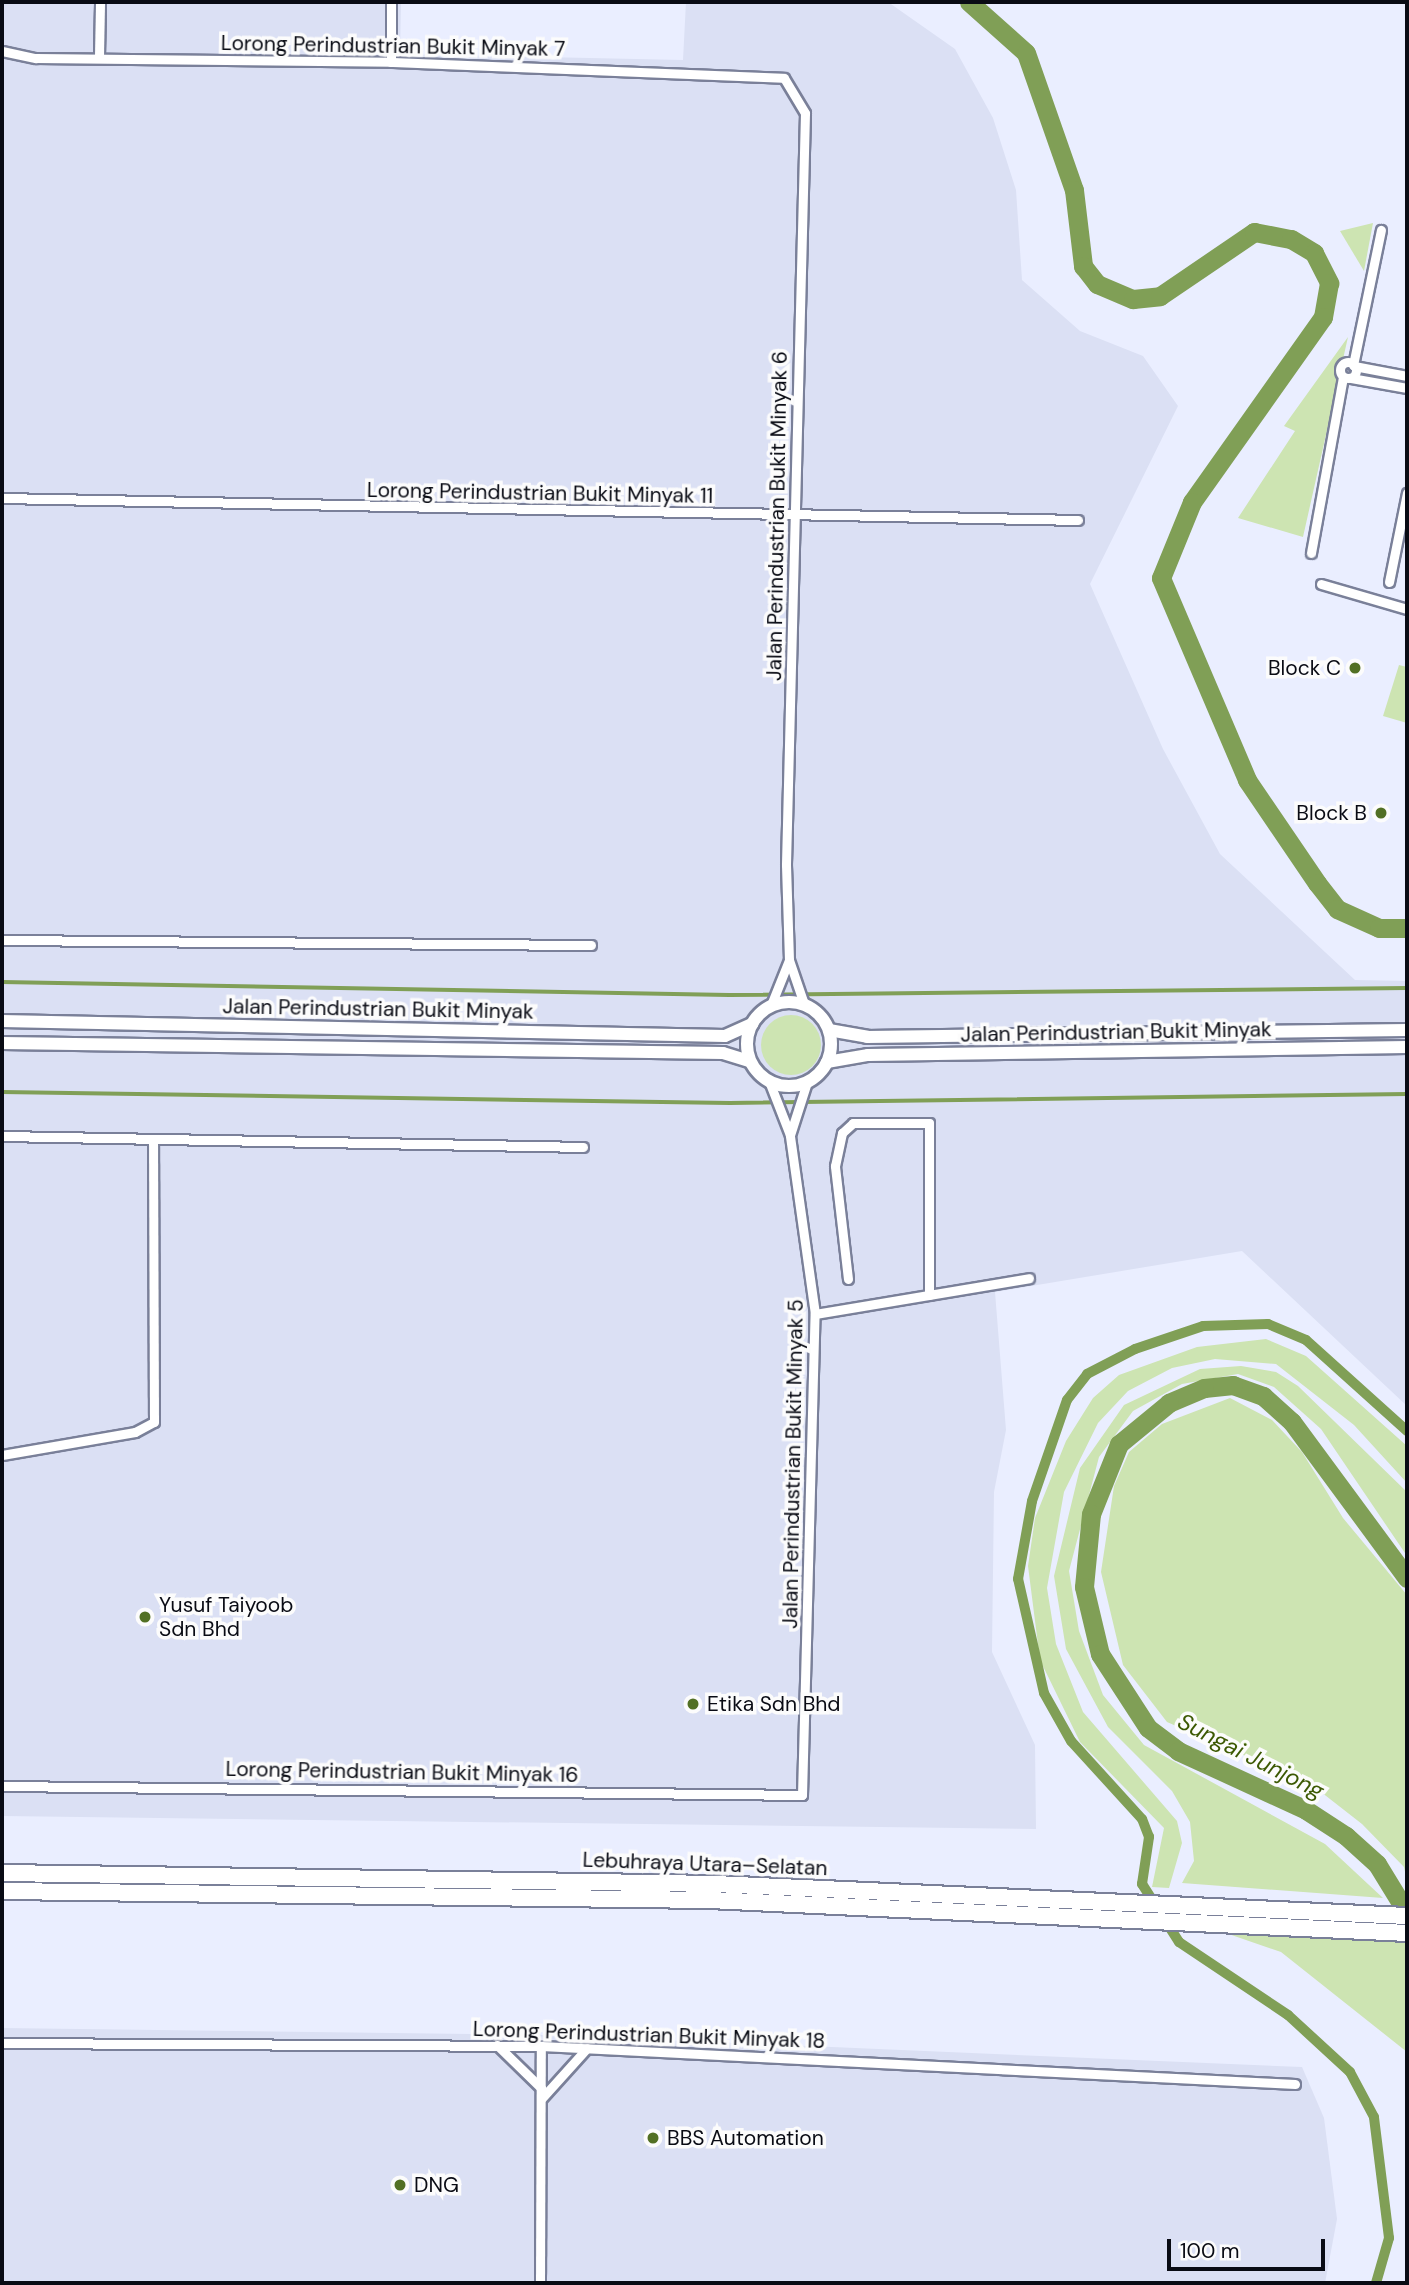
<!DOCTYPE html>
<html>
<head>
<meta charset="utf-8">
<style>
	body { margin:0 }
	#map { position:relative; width:1409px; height:2285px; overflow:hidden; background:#eaeeff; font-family:"DM Sans",sans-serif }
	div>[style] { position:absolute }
	.built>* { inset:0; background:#dbe0f4 }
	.green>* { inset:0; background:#cde4b2 }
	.round { border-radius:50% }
	.stream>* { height:3.5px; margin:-1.75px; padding:0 1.75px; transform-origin:1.75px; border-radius:1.75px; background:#809f56 }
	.canal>* { height:10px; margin:-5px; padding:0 5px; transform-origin:5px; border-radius:5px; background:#809f56 }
	.river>* { height:19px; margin:-9.5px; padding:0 9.5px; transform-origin:9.5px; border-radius:9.5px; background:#809f56 }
	.roads { filter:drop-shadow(2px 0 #7a8099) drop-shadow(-2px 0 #7a8099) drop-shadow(0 2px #7a8099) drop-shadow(0 -2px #7a8099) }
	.street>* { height:9px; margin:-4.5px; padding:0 4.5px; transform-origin:4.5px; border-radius:4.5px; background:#fff }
	.street>.ring { margin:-4.5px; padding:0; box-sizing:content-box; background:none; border:9px solid #fff; border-radius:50% }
	.secondary>* { height:12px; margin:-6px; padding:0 6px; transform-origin:6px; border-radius:6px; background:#fff }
	.secondary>.ring { margin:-6px; padding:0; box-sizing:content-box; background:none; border:12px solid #fff; border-radius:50% }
	.highway>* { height:16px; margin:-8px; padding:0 8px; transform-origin:8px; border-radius:8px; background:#fff }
	.dots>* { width:19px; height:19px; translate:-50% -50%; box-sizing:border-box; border:4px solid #fcfcfc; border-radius:50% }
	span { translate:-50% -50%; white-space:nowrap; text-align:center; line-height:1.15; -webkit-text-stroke:7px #fcfcfc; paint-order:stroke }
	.street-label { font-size:21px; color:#090b14 }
	.poi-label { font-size:21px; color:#090b14 }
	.right { translate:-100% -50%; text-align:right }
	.left { translate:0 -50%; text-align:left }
	.water-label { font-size:23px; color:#3c5903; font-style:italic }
	.frame { position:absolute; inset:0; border:4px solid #090b14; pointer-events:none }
	.scale { position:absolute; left:1167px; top:2239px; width:158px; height:32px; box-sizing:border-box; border:4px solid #090b14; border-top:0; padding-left:9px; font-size:21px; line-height:24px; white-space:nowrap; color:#090b14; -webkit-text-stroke:5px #fcfcfc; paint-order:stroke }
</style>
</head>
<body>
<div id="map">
	<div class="built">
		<i style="clip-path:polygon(2px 2px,401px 2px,400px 54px,683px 60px,686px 2px,888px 2px,955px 49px,993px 118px,1016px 190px,1022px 280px,1080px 331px,1143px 356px,1178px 406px,1090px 584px,1163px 749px,1220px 854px,1355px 980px,1407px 981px,1407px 1406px,1242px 1251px,995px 1292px,1006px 1430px,994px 1492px,992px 1652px,1035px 1745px,1036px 1829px,2px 1816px)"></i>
		<i style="clip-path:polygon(2px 2028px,547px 2035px,1302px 2067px,1324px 2118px,1337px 2219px,1325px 2283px,2px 2283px)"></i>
	</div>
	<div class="green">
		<i style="clip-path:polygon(1373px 223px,1364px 271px,1340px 231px)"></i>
		<i style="clip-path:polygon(1348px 337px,1303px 537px,1238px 518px,1295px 431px,1284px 426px)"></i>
		<i style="clip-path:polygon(1399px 665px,1407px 667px,1407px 723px,1383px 716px)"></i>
		<i class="round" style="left:761px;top:1015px;width:60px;height:60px"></i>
		<i style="clip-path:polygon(1266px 1339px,1306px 1356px,1407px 1446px,1407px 1483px,1354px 1425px,1276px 1364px,1215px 1359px,1172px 1368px,1128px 1391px,1098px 1423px,1064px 1492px,1047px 1588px,1056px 1644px,1083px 1712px,1177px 1821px,1182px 1843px,1169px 1888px,1152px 1887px,1164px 1828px,1080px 1742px,1040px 1660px,1028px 1566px,1035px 1518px,1066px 1441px,1093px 1398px,1119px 1375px,1197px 1347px)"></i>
		<i style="clip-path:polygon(1241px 1366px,1276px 1372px,1298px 1386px,1407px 1492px,1407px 1556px,1321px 1429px,1274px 1387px,1238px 1374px,1182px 1384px,1133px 1411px,1099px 1457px,1069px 1571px,1079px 1631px,1103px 1695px,1144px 1745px,1325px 1844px,1383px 1898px,1182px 1883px,1194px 1861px,1190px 1822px,1172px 1791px,1108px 1727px,1066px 1649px,1054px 1576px,1080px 1468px,1124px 1405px,1200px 1369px)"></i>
		<i style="clip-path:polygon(1230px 1398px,1272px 1420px,1302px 1452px,1343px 1518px,1407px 1595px,1407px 1881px,1404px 1867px,1362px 1824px,1312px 1785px,1167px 1722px,1123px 1665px,1101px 1572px,1114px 1486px,1129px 1452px,1162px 1424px)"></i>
		<i style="clip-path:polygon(1217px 1930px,1407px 1942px,1407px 2052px,1281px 1952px)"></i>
	</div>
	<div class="stream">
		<i style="left:2px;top:982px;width:727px;rotate:1.02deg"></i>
		<i style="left:729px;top:995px;width:678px;rotate:-0.59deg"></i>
		<i style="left:2px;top:1092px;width:728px;rotate:0.87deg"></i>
		<i style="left:730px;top:1103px;width:677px;rotate:-0.76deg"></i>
	</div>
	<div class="canal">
		<i style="left:1376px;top:2283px;width:47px;rotate:-73.9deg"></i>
		<i style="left:1389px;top:2238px;width:122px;rotate:-97.1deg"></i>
		<i style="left:1374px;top:2117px;width:51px;rotate:-118.1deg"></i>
		<i style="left:1350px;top:2072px;width:84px;rotate:-137.4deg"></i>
		<i style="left:1288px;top:2015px;width:131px;rotate:-146.2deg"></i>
		<i style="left:1179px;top:1942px;width:69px;rotate:-122.5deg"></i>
		<i style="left:1142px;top:1884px;width:48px;rotate:-81.5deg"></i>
		<i style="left:1149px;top:1837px;width:19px;rotate:-111deg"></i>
		<i style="left:1142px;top:1819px;width:105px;rotate:-132.3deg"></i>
		<i style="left:1071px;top:1741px;width:55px;rotate:-119.4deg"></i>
		<i style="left:1044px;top:1693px;width:117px;rotate:-102.8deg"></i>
		<i style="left:1018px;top:1579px;width:79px;rotate:-79.8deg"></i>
		<i style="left:1032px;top:1501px;width:107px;rotate:-70.9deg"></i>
		<i style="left:1067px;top:1400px;width:33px;rotate:-52deg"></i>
		<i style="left:1087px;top:1374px;width:54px;rotate:-27.5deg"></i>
		<i style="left:1135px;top:1349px;width:72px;rotate:-18.7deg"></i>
		<i style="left:1203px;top:1326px;width:65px;rotate:-1.8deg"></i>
		<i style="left:1268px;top:1324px;width:41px;rotate:22.8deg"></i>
		<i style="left:1306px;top:1340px;width:136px;rotate:42deg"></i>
	</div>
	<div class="river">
		<i style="left:969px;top:2px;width:76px;rotate:41.8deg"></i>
		<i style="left:1026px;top:53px;width:145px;rotate:70.7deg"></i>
		<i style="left:1074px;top:190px;width:77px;rotate:83.2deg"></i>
		<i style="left:1083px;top:266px;width:23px;rotate:52deg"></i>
		<i style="left:1097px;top:284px;width:39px;rotate:23deg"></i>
		<i style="left:1133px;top:299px;width:27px;rotate:-6deg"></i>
		<i style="left:1160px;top:296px;width:114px;rotate:-34.2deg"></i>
		<i style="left:1254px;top:232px;width:38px;rotate:11deg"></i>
		<i style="left:1291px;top:239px;width:27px;rotate:31deg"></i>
		<i style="left:1314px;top:253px;width:34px;rotate:63deg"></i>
		<i style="left:1329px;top:283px;width:35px;rotate:100deg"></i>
		<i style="left:1323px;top:317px;width:227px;rotate:125.3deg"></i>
		<i style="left:1192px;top:502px;width:82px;rotate:112.2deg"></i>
		<i style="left:1161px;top:578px;width:220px;rotate:66.9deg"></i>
		<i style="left:1247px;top:780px;width:125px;rotate:55.8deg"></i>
		<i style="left:1317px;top:883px;width:33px;rotate:52deg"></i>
		<i style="left:1337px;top:909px;width:46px;rotate:24.3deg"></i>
		<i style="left:1379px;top:928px;width:28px"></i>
		<i style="left:1407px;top:1578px;width:194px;rotate:-126.4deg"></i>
		<i style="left:1292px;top:1422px;width:39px;rotate:-138deg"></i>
		<i style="left:1263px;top:1396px;width:32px;rotate:-160deg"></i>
		<i style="left:1233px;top:1385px;width:29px;rotate:174deg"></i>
		<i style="left:1204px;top:1388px;width:38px;rotate:157deg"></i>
		<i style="left:1169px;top:1403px;width:65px;rotate:140.6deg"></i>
		<i style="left:1119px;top:1444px;width:75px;rotate:111.8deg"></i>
		<i style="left:1091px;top:1514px;width:73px;rotate:95.5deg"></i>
		<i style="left:1084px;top:1587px;width:69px;rotate:76.6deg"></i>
		<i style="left:1100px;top:1654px;width:88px;rotate:57deg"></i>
		<i style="left:1148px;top:1728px;width:38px;rotate:37deg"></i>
		<i style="left:1178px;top:1751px;width:141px;rotate:24.7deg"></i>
		<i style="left:1306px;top:1810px;width:48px;rotate:33deg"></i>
		<i style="left:1346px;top:1836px;width:42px;rotate:42.1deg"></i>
		<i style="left:1377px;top:1864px;width:57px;rotate:58.5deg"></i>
	</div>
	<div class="roads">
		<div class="street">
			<i style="left:2px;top:51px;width:35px;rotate:12deg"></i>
			<i style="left:36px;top:58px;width:355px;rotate:0.6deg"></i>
			<i style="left:391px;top:62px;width:393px;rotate:2.3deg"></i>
			<i style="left:784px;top:78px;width:41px;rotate:59deg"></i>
			<i style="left:805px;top:113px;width:752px;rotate:91.45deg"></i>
			<i style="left:786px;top:865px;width:95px;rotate:88.2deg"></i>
			<i style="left:789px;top:960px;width:46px;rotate:71.2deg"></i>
			<i style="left:99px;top:56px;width:54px;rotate:-88.9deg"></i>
			<i style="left:391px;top:62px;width:60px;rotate:-90deg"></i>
			<i class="ring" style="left:1340px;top:362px;width:7px;height:7px"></i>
			<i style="left:1353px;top:365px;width:138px;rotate:-78.3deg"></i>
			<i style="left:1354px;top:366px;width:54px;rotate:10.7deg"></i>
			<i style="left:1351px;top:378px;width:57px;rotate:10.1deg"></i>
			<i style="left:2px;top:498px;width:1076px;rotate:1.17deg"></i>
			<i style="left:1311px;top:553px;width:179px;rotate:-79.7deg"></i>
			<i style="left:1389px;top:582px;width:91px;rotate:-78.6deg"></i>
			<i style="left:1321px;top:584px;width:90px;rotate:16.2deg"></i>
			<i style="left:2px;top:940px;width:589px;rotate:0.49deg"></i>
			<i style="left:771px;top:1005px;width:48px;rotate:-68.2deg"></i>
			<i style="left:790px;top:1135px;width:56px;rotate:-72.2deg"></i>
			<i style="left:2px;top:1136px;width:581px;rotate:1.08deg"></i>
			<i style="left:848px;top:1279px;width:114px;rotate:-96.6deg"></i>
			<i style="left:835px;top:1166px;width:34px;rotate:-78deg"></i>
			<i style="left:842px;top:1133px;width:15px;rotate:-42deg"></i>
			<i style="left:853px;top:1123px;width:76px"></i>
			<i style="left:929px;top:1123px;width:172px;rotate:90deg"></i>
			<i style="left:815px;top:1314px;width:217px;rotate:-9.5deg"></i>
			<i style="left:2px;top:1455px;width:135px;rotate:-9.8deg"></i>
			<i style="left:135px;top:1432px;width:21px;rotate:-28deg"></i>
			<i style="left:154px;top:1422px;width:283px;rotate:-90.2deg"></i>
			<i style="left:2px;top:1786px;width:800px;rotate:0.64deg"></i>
			<i style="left:802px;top:1795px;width:481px;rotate:-88.5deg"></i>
			<i style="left:815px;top:1314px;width:181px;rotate:-98deg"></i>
			<i style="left:790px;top:1135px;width:58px;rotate:-111.3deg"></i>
			<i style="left:2px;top:2043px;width:539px;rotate:0.32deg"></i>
			<i style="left:541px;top:2046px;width:755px;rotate:2.89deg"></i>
			<i style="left:497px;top:2045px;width:62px;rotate:44.3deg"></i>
			<i style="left:542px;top:2098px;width:67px;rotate:-48deg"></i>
			<i style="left:540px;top:2283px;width:237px;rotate:-89.8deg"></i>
		</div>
		<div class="secondary">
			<i class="ring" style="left:747px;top:1002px;width:72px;height:72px"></i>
			<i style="left:2px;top:1021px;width:723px;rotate:1.19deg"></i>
			<i style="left:725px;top:1036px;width:30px;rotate:-24deg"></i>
			<i style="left:829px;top:1030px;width:39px;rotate:10deg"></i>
			<i style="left:867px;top:1037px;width:540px;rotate:-0.74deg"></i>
			<i style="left:2px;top:1043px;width:721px;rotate:0.79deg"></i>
			<i style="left:723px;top:1053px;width:28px;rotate:17deg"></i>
			<i style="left:827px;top:1062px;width:42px;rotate:-9.7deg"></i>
			<i style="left:868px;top:1055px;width:539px;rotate:-0.85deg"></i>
		</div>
		<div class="highway">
			<i style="left:2px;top:1873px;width:713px;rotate:0.88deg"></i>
			<i style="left:715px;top:1884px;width:693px;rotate:2.65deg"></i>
			<i style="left:2px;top:1891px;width:708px;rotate:0.73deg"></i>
			<i style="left:710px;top:1900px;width:698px;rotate:2.71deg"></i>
		</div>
	</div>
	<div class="dots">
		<i style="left:1355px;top:668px;background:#527024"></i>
		<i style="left:1381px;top:813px;background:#527024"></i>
		<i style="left:145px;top:1617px;background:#527024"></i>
		<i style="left:693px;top:1704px;background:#527024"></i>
		<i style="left:653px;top:2138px;background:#527024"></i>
		<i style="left:400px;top:2185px;background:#527024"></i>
	</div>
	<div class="street-label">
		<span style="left:393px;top:46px;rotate:1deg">Lorong Perindustrian Bukit Minyak 7</span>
		<span style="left:540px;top:493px;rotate:1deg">Lorong Perindustrian Bukit Minyak 11</span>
		<span style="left:777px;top:516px;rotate:-89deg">Jalan Perindustrian Bukit Minyak 6</span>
		<span style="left:378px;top:1009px;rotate:1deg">Jalan Perindustrian Bukit Minyak</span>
		<span style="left:1116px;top:1032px;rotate:-1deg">Jalan Perindustrian Bukit Minyak</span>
		<span style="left:793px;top:1464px;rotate:-89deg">Jalan Perindustrian Bukit Minyak 5</span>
		<span style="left:402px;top:1772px;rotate:1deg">Lorong Perindustrian Bukit Minyak 16</span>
		<span style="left:705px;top:1864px;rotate:2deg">Lebuhraya Utara–Selatan</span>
		<span style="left:649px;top:2035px;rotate:2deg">Lorong Perindustrian Bukit Minyak 18</span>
	</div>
	<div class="poi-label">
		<span class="right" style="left:1341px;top:668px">Block C</span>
		<span class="right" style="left:1367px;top:813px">Block B</span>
		<span class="left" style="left:159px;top:1617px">Yusuf Taiyoob<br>Sdn Bhd</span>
		<span class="left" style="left:707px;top:1704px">Etika Sdn Bhd</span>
		<span class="left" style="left:667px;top:2138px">BBS Automation</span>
		<span class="left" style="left:414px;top:2185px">DNG</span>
	</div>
	<div class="water-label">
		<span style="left:1251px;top:1756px;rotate:27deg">Sungai Junjong</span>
	</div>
	<div class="frame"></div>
	<div class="scale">100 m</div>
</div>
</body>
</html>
